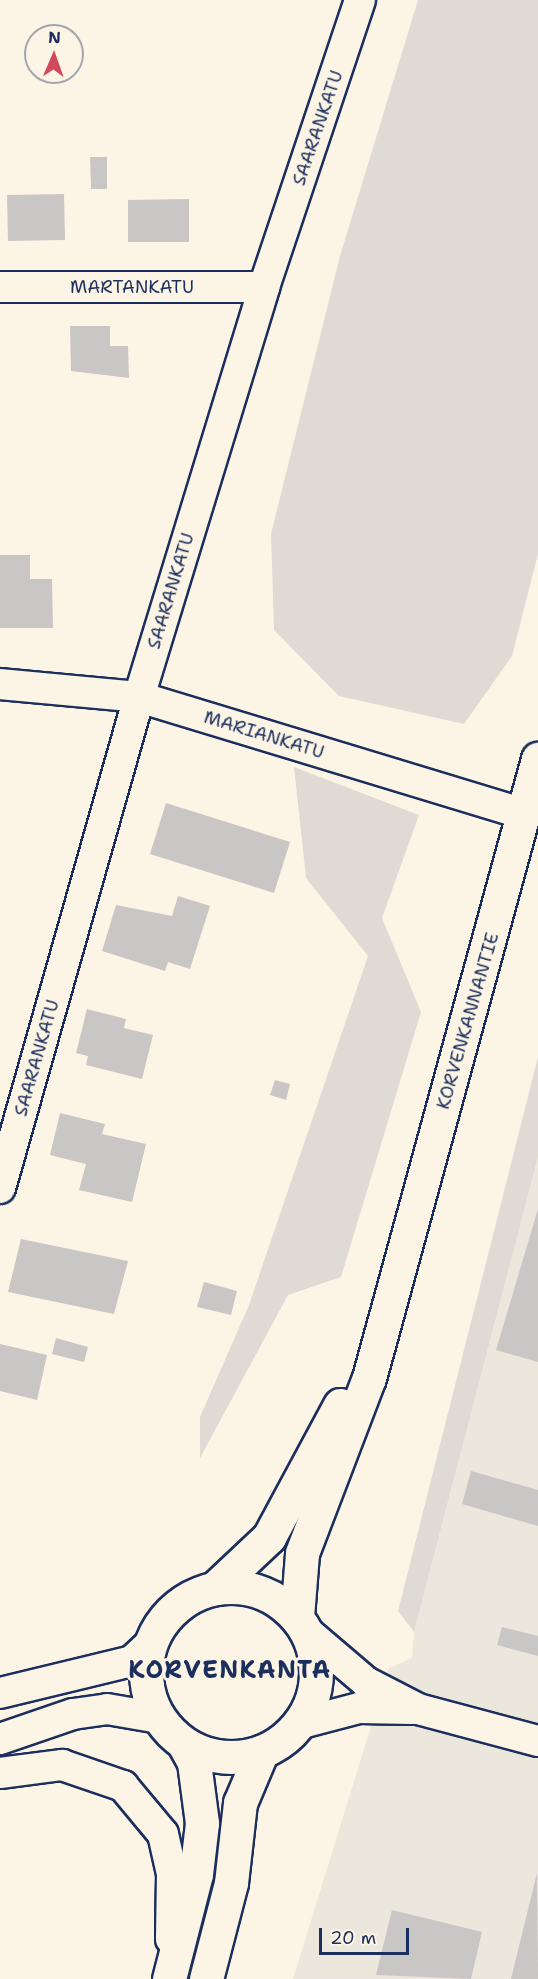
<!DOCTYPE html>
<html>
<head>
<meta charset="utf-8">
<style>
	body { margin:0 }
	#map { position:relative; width:538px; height:1979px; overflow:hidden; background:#fcf5e5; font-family:"Shantell Sans",sans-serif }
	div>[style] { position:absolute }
	.built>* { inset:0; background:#ece7dc }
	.green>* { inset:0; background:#dfdbd4 }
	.building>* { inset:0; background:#c8c7c6 }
	.roads { filter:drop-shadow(2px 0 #1b2f5e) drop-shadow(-2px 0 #1b2f5e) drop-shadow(0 2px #1b2f5e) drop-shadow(0 -2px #1b2f5e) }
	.street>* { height:30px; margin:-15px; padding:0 15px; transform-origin:15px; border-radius:15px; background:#fcf5e5 }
	.secondary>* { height:33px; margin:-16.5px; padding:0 16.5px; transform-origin:16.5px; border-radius:16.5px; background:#fcf5e5 }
	.secondary>.ring { margin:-16.5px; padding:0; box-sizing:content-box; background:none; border:33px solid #fcf5e5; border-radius:50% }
	span { translate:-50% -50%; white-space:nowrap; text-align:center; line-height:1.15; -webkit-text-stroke:6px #fcf5e5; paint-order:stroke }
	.street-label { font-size:18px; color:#1b2f5e }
	.district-label { font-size:24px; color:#1b2f5e; font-weight:700; letter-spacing:1.5px }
	.north { position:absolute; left:24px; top:24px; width:60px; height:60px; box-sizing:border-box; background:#fcf5e5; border:2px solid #a2a6af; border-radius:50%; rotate:2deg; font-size:16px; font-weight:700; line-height:24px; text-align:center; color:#1b2f5e }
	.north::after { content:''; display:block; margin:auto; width:21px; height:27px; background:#d1495b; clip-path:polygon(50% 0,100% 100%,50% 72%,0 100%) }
	.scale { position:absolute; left:319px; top:1928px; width:90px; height:27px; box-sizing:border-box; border:3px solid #1b2f5e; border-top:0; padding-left:8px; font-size:18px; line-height:21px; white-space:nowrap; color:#1b2f5e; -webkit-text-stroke:4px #fcf5e5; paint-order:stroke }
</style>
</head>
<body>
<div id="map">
	<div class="built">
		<i style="clip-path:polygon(538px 1157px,538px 1979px,293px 1979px,389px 1668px,412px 1658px,414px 1632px)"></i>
	</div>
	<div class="green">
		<i style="clip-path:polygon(418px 0,538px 0,538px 554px,512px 656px,464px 724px,339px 696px,274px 630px,271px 534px,340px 256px)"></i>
		<i style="clip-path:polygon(294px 767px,419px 815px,382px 918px,421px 1012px,341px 1277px,288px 1295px,200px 1458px,200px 1417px,249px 1305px,368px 956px,306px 878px)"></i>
		<i style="clip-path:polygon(538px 1057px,538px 1157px,414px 1632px,398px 1611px)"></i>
	</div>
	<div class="building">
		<i style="clip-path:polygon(90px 157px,107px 157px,107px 189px,91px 189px)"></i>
		<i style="clip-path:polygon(64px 194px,65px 240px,8px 241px,7px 195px)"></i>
		<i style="clip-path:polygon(189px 199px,189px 242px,128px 242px,128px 200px)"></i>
		<i style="clip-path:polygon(70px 326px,110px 326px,110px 346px,128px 346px,129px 378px,71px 371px)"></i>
		<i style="clip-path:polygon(0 555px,30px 555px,30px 579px,52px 579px,53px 628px,0 628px)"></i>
		<i style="clip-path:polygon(166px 803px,290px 842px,274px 893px,150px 854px)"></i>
		<i style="clip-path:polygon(178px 896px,210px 906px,190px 969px,168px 962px,165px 971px,102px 951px,116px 905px,172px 916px)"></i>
		<i style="clip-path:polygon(87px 1009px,126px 1019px,124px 1028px,153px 1035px,142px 1079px,86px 1065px,88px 1056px,76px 1053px)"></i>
		<i style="clip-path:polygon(275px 1080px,290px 1084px,286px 1100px,270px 1095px)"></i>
		<i style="clip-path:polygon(60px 1113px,105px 1124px,102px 1134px,146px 1144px,132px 1202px,79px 1190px,86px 1164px,50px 1155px)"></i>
		<i style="clip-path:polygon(538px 1209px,538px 1362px,496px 1350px)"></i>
		<i style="clip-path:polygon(21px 1239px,128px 1261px,114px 1314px,8px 1292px)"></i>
		<i style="clip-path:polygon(204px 1282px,237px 1291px,231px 1315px,197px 1307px)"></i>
		<i style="clip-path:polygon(56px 1338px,88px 1347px,84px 1362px,52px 1354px)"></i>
		<i style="clip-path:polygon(0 1344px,47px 1355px,37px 1400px,0 1391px)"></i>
		<i style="clip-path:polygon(471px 1471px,538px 1490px,538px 1526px,462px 1504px)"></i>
		<i style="clip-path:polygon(502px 1627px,538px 1636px,538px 1656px,497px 1645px)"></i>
		<i style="clip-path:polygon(537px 1873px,538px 1979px,511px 1979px)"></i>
		<i style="clip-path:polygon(392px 1910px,482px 1932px,471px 1979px,376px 1975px)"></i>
	</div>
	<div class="roads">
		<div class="street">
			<i style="left:0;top:287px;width:264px"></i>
			<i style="left:0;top:684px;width:140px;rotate:5.3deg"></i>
			<i style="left:139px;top:697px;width:401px;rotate:16.9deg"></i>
			<i style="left:0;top:1188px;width:510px;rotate:-74.19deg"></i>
			<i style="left:139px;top:697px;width:429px;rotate:-73deg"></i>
			<i style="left:264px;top:287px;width:303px;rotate:-71.5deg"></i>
			<i style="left:306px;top:1631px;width:79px;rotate:40.4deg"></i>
			<i style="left:366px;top:1682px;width:59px;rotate:27.4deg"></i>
			<i style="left:418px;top:1709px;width:124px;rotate:14.9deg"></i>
			<i style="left:0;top:1693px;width:136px;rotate:-13.6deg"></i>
			<i style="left:132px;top:1661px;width:23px;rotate:-43deg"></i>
			<i style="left:298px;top:1724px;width:63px;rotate:-14.7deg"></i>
			<i style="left:359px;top:1708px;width:53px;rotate:1.1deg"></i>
			<i style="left:0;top:1739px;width:77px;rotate:-18.9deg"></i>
			<i style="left:73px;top:1714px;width:34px;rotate:-8deg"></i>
			<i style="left:107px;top:1709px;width:53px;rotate:9.8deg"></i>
			<i style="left:0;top:1773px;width:63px;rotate:-7.4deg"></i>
			<i style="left:62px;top:1765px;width:65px;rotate:19deg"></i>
			<i style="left:123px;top:1786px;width:62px;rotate:50.2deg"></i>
			<i style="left:163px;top:1834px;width:41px;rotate:77.3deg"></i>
			<i style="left:172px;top:1874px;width:65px;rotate:90.9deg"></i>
		</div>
		<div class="secondary">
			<i class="ring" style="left:146px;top:1587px;width:137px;height:137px"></i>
			<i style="left:216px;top:1587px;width:73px;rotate:-43.3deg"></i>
			<i style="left:269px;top:1537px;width:150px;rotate:-61.7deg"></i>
			<i style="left:297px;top:1617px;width:64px;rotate:-85.5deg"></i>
			<i style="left:302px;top:1553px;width:187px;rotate:-69.1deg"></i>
			<i style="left:369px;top:1378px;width:642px;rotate:-74.73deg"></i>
			<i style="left:169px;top:1979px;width:108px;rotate:-75.6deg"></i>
			<i style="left:196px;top:1874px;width:51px;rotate:-83.3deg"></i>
			<i style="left:202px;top:1823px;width:62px;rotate:-97.5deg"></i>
			<i style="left:194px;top:1762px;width:21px;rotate:-119deg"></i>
			<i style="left:206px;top:1979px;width:99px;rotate:-75.4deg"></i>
			<i style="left:231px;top:1883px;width:81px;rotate:-83.6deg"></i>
			<i style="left:240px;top:1803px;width:56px;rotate:-67.1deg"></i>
		</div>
	</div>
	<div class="street-label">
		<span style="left:318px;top:128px;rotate:-71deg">SAARANKATU</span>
		<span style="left:132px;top:287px">MARTANKATU</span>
		<span style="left:171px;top:591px;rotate:-73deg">SAARANKATU</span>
		<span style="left:264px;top:735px;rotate:17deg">MARIANKATU</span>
		<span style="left:468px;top:1021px;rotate:-74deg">KORVENKANNANTIE</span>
		<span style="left:37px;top:1058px;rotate:-74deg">SAARANKATU</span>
	</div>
	<div class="district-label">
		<span style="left:230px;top:1671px">KORVENKANTA</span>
	</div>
	<div class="north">N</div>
	<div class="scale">20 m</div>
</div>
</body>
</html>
